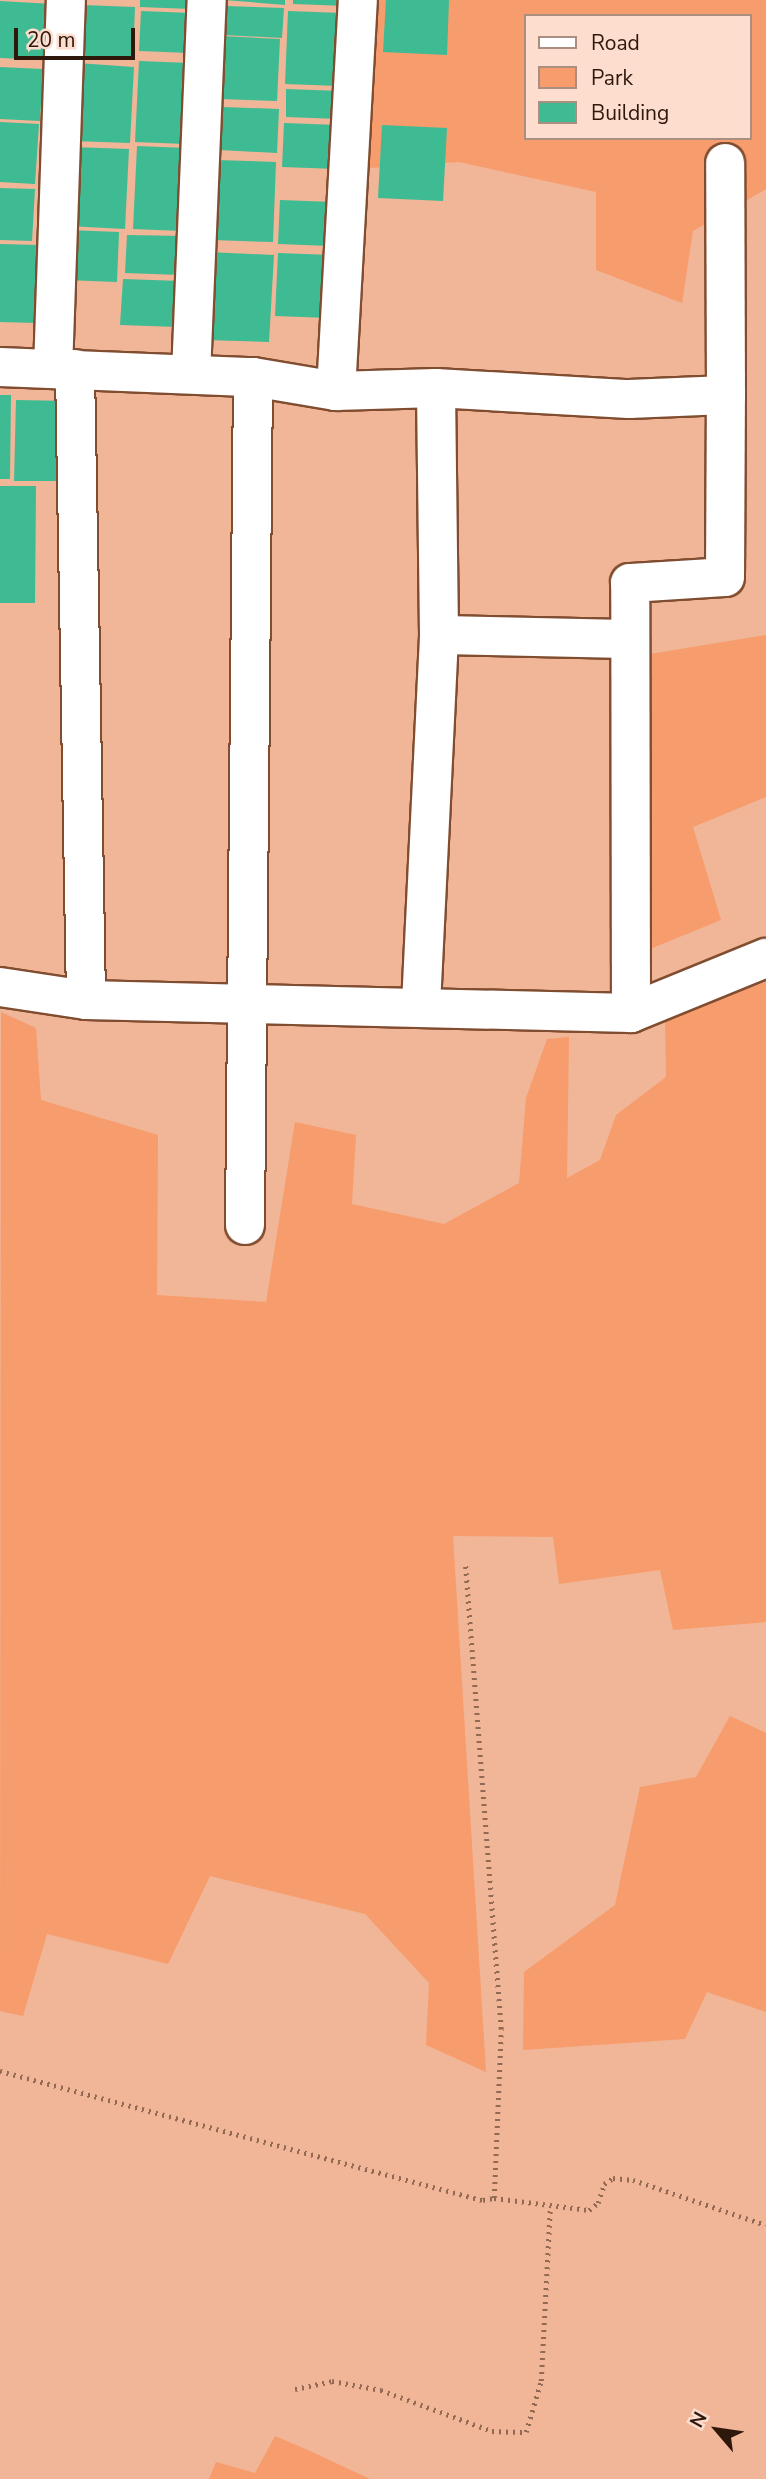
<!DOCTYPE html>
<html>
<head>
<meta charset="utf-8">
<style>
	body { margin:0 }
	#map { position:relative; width:766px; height:2479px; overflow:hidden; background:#f1b597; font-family:"Nunito Sans",sans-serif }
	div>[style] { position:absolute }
	.green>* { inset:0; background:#f79c6c }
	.building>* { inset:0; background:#3ebb93 }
	.path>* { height:4.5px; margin-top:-2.25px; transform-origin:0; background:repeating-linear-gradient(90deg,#926953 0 2px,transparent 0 7px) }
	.roads { filter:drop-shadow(2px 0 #814d31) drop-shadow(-2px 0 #814d31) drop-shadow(0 2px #814d31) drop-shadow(0 -2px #814d31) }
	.street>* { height:38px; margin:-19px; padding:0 19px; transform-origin:19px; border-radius:19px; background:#fff }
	span { translate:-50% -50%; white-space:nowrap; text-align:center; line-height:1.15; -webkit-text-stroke:6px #fdddce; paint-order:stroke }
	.legend { position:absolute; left:524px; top:14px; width:228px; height:126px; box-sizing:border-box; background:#fdddce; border:2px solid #aa8e80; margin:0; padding:9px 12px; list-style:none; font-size:21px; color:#2e180c }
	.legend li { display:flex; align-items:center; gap:14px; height:35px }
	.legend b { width:35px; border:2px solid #aa8e80 }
	.north { position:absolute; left:682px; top:2395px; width:70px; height:70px; -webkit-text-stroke:5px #fdddce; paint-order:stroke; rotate:299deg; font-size:19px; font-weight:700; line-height:28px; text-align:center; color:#2e180c }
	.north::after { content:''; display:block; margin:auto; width:24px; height:32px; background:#2e180c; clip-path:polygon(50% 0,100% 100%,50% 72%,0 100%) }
	.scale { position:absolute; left:14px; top:28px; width:121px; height:32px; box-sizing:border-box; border:4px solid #2e180c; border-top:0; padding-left:9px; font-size:21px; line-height:24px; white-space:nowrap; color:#2e180c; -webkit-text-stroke:5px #fdddce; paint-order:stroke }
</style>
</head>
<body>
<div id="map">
	<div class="green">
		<i style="clip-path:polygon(evenodd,377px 0,766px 0,766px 189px,693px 231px,682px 303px,596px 270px,596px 192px,459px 162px,369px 168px,377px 0,526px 16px,750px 16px,750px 138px,526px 138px,526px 16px)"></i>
		<i style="clip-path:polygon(766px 635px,766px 797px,693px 827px,721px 920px,650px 949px,650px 654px)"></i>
		<i style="clip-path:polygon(766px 982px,766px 1622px,673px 1630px,660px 1570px,559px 1584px,553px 1537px,453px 1536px,486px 2072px,426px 2045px,429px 1983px,365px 1914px,210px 1876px,168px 1964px,47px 1934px,23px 2016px,0 2011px,1px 1012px,36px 1028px,41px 1100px,158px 1135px,157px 1295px,266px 1302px,295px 1122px,356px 1135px,352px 1204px,444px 1224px,519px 1183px,526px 1098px,547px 1039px,569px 1037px,567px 1178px,600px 1160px,616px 1115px,666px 1077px,665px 1017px)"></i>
		<i style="clip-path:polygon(730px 1716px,766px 1733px,766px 2012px,707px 1992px,685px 2039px,523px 2050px,524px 1972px,615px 1905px,640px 1787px,696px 1777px)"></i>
		<i style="clip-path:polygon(275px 2436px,310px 2451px,370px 2479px,209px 2479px,216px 2462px,255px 2473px)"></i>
	</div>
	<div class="building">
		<i style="clip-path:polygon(140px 0,192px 0,191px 9px,140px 7px)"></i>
		<i style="clip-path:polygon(224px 0,285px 0,285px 5px)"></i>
		<i style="clip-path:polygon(293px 0,347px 0,347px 6px,293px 4px)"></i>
		<i style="clip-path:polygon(386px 0,449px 0,447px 55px,383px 52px)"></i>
		<i style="clip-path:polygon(0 1px,53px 4px,50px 60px,0 58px)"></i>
		<i style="clip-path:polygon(82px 5px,135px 7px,133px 60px,80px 57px)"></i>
		<i style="clip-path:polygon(225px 6px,284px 8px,282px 38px,224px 35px)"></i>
		<i style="clip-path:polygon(141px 11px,191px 13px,189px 53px,139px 51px)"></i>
		<i style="clip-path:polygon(288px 11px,342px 13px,339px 86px,285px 84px)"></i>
		<i style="clip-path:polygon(221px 36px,280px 39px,277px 101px,219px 99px)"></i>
		<i style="clip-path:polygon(139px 61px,190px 63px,186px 144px,135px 142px)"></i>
		<i style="clip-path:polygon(77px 63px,134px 67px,130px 143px,73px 141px)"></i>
		<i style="clip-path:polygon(0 67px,43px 69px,40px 121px,0 119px)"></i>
		<i style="clip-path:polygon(286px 89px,340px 91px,339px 119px,286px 117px)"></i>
		<i style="clip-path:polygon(222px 107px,279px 109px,277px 153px,220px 150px)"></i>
		<i style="clip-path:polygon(0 122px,39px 124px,35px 184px,0 182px)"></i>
		<i style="clip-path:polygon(284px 123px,339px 125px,337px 169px,282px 167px)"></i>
		<i style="clip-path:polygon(382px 125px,447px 128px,443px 201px,378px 198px)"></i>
		<i style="clip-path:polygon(137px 146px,187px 148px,183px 231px,133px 229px)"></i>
		<i style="clip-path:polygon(72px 147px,129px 149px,125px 229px,67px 226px)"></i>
		<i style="clip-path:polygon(216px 160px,276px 162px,273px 242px,212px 240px)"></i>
		<i style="clip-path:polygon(0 188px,35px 189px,32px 241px,0 240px)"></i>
		<i style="clip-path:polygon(280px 200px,333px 202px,330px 246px,278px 244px)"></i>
		<i style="clip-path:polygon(67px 230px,119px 232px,117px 282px,65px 280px)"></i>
		<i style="clip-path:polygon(127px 235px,183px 236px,181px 275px,125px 273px)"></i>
		<i style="clip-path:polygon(0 244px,40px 245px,36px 323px,0 322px)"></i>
		<i style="clip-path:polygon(208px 252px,274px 255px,269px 342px,205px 340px)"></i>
		<i style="clip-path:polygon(278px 253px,331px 255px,329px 318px,275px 316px)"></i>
		<i style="clip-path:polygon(123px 279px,181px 281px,178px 327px,120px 325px)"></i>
		<i style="clip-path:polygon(0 395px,11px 395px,10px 479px,0 479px)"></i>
		<i style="clip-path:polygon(16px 400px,69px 401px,67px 481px,14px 481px)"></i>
		<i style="clip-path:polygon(0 486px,36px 486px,35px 603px,0 603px)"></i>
	</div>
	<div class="path">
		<i style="left:0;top:2071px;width:500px;rotate:15deg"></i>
		<i style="left:483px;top:2200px;width:11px;rotate:-10deg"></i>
		<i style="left:494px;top:2198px;width:169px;rotate:-87.6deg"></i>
		<i style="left:501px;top:2029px;width:467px;rotate:-94.4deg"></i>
		<i style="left:494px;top:2198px;width:96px;rotate:7.2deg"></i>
		<i style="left:589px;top:2210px;width:11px;rotate:-38deg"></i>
		<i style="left:598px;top:2203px;width:20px;rotate:-72deg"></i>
		<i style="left:604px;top:2184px;width:11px;rotate:-34deg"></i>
		<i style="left:613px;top:2178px;width:20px;rotate:6deg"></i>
		<i style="left:633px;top:2180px;width:140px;rotate:18.7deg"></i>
		<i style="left:295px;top:2389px;width:38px;rotate:-12deg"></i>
		<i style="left:332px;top:2381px;width:50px;rotate:10.4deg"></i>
		<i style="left:381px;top:2390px;width:118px;rotate:20.3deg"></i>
		<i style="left:492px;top:2431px;width:34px;rotate:2deg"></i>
		<i style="left:526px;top:2432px;width:53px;rotate:-73.6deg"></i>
		<i style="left:541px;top:2381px;width:173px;rotate:-87deg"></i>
	</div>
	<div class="roads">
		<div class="street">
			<i style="left:0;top:367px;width:253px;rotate:2.3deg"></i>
			<i style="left:253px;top:377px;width:84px;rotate:9.6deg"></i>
			<i style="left:336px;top:391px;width:100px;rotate:-1.7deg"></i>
			<i style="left:436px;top:388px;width:193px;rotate:3.3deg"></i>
			<i style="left:629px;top:399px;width:97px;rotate:-2.4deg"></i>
			<i style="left:726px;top:395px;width:232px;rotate:-90.2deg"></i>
			<i style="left:53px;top:369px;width:369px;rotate:-88deg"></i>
			<i style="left:75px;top:369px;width:631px;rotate:89deg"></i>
			<i style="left:191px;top:374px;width:374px;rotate:-87.6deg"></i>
			<i style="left:336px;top:391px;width:392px;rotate:-86.8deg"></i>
			<i style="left:439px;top:635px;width:191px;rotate:1.2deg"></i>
			<i style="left:0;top:987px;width:87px;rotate:8.6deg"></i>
			<i style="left:86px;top:1000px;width:545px;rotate:1.37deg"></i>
			<i style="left:631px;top:1013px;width:146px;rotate:-22.2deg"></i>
			<i style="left:421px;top:1005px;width:370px;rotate:-87.2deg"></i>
			<i style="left:439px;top:635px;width:247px;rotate:-90.7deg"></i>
			<i style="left:631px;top:1013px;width:430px;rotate:-90.1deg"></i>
			<i style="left:630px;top:583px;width:95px;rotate:-3.6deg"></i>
			<i style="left:725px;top:577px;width:182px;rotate:-89.7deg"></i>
			<i style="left:245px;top:1225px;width:848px;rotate:-89.46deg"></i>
		</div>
	</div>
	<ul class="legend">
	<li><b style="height:9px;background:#fff"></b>Road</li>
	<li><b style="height:19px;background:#f79c6c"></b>Park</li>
	<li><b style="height:19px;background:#3ebb93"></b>Building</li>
	</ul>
	<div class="north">N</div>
	<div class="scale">20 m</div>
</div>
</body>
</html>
